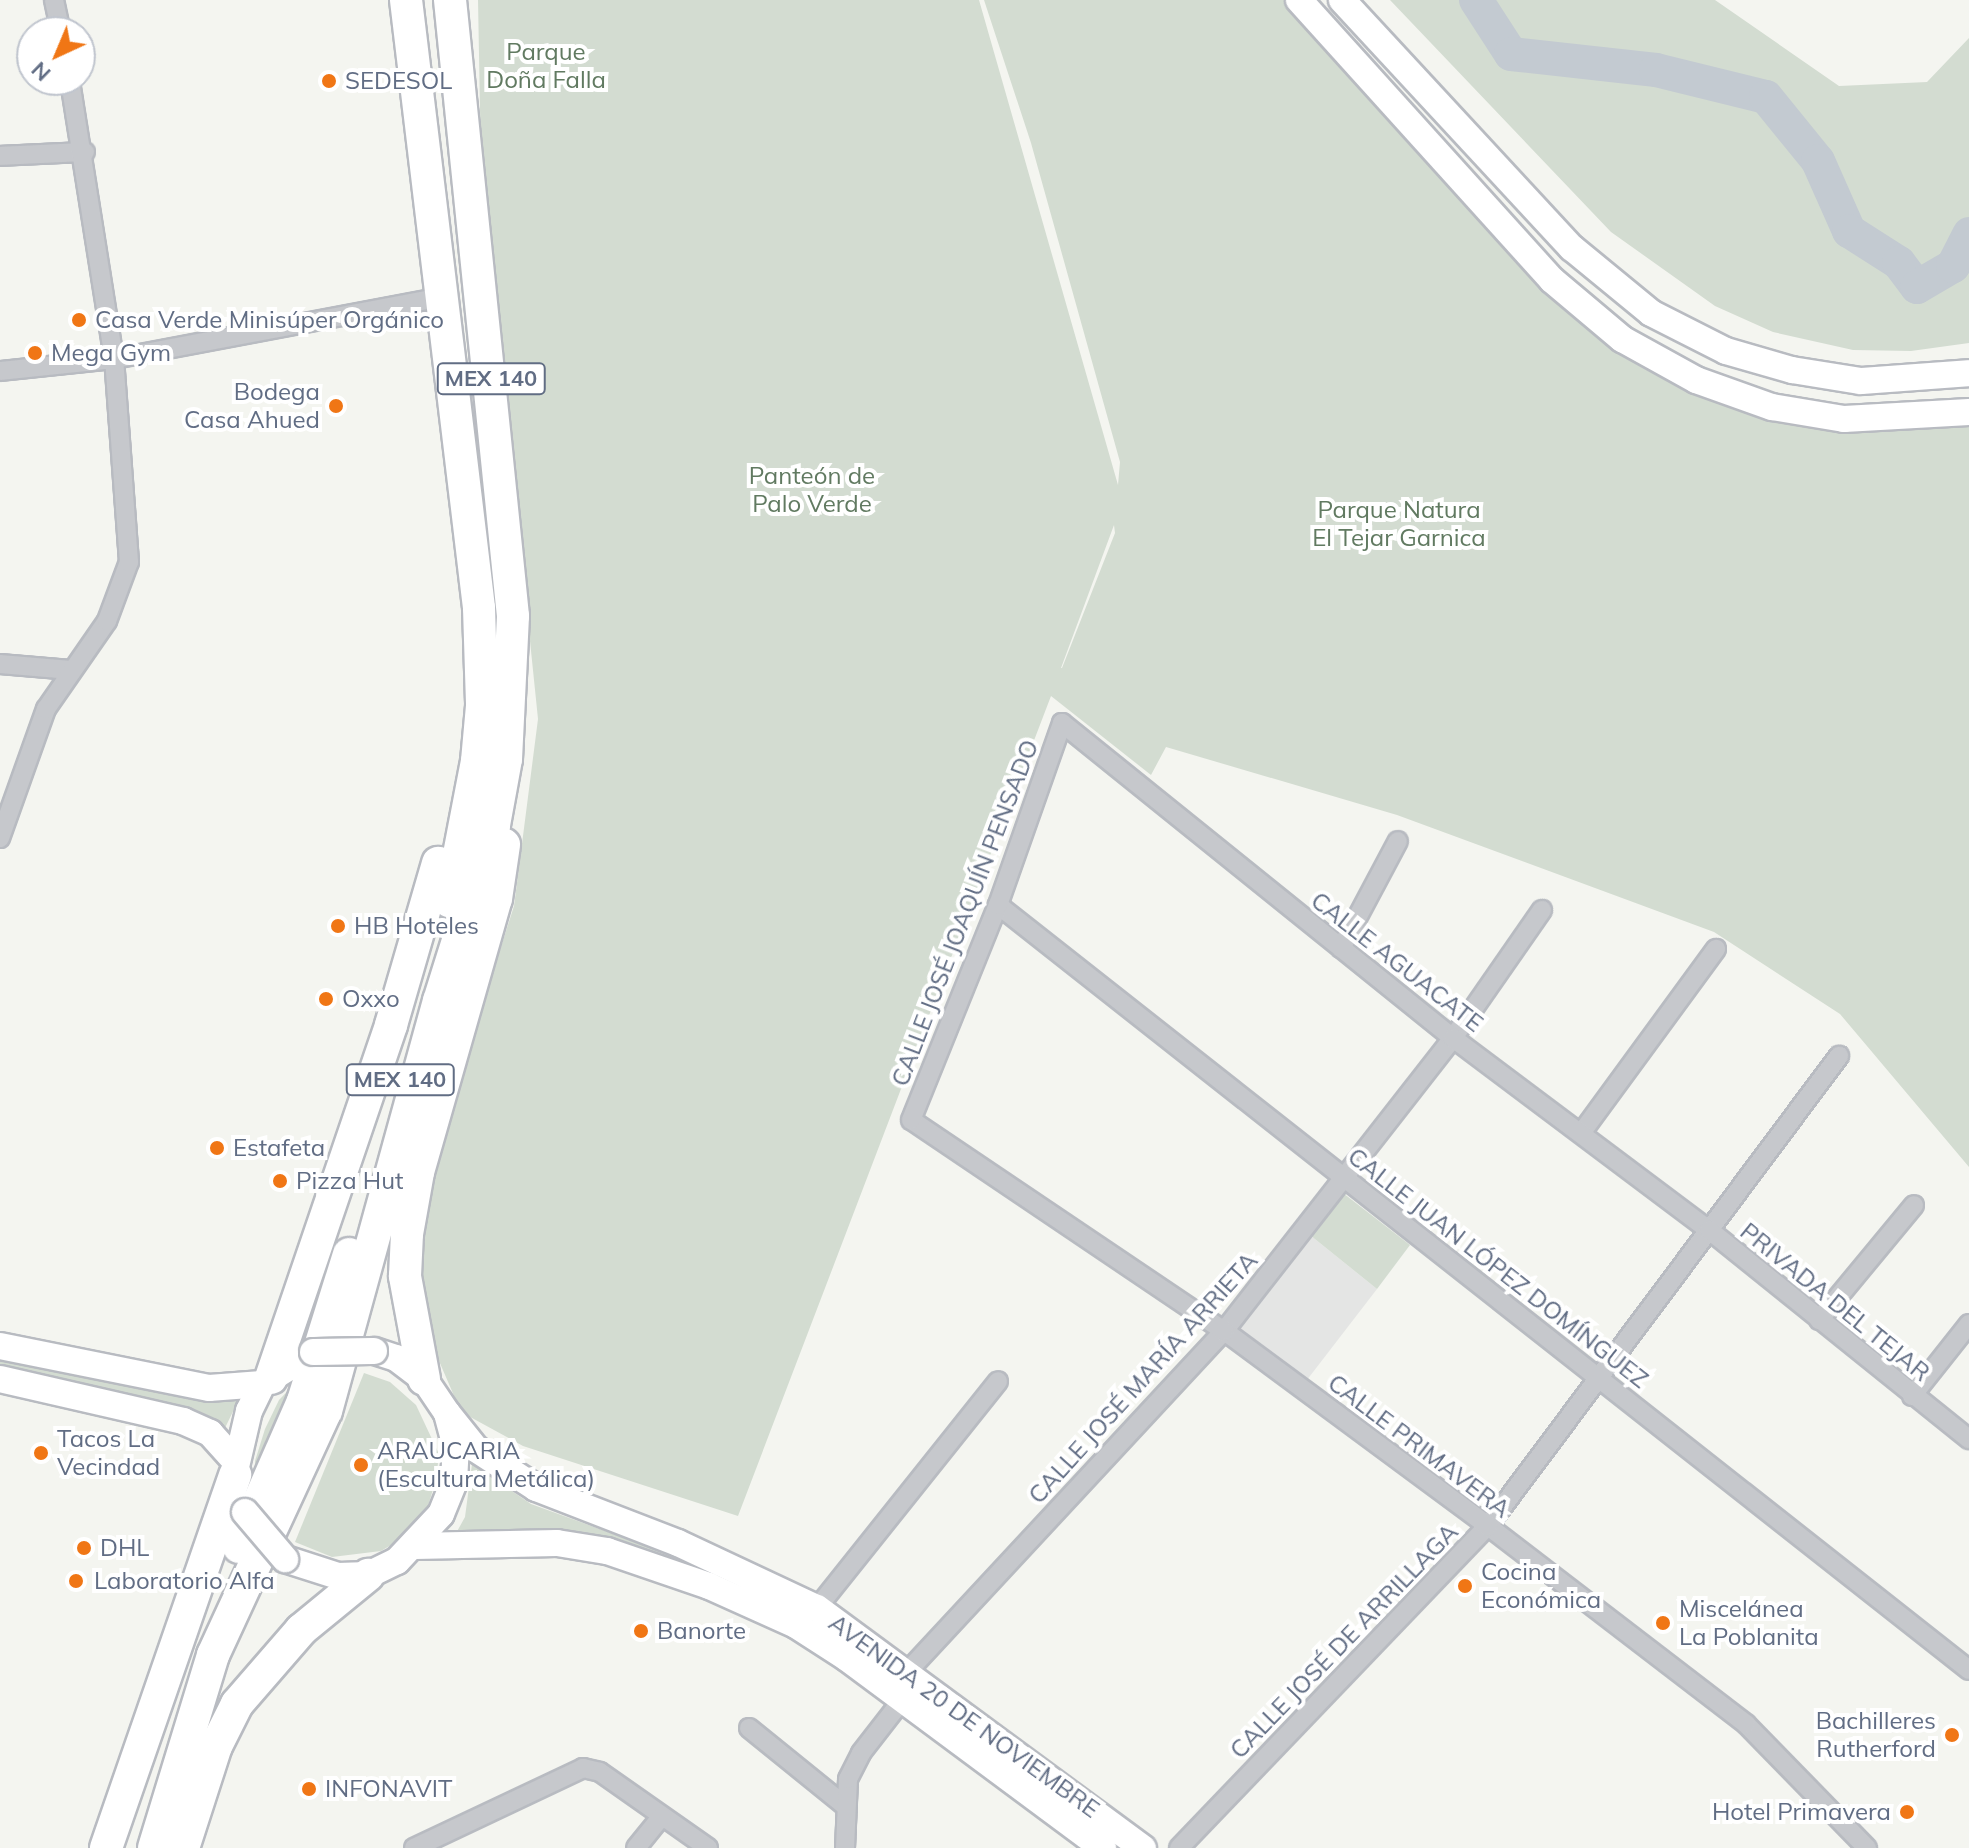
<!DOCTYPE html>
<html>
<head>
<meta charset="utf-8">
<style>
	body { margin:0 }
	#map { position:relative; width:1969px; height:1848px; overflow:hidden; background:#f4f5f0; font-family:Mulish,sans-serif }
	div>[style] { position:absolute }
	.built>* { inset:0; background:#e4e5e4 }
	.green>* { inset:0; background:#d3dcd1 }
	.river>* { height:34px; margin:-17px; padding:0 17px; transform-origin:17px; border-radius:17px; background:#c3cad1 }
	.roads { filter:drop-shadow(2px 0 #b8bbc1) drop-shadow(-2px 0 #b8bbc1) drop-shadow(0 2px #b8bbc1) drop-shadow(0 -2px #b8bbc1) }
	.street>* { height:18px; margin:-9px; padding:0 9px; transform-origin:9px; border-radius:9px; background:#c6c8cc }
	.secondary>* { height:26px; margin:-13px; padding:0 13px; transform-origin:13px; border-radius:13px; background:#fff }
	.highway>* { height:32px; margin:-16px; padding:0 16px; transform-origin:16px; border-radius:16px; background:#fff }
	.bridges { filter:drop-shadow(2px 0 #b8bbc1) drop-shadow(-2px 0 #b8bbc1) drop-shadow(0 2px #b8bbc1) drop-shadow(0 -2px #b8bbc1) }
	.secondary-bridge>* { height:26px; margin:-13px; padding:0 13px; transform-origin:13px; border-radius:13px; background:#fff }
	.dots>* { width:22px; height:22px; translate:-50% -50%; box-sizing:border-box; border:4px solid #fff; border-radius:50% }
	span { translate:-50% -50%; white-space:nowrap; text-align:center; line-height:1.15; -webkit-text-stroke:8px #fff; paint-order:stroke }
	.shield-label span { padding:2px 6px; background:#fff; border:2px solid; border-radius:6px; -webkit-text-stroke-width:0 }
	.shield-label { font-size:22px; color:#616d84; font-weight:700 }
	.park-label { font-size:24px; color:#617a61 }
	.poi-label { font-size:24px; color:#616d84 }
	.left { translate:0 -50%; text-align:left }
	.right { translate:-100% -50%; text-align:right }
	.street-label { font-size:24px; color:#616d84 }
	.north { position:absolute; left:16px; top:16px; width:80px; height:80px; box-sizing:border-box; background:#fff; border:2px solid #c0c5ce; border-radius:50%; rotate:224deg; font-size:22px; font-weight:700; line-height:32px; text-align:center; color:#616d84 }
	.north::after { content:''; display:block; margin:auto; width:28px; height:36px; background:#f07615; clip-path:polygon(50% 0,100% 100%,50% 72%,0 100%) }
</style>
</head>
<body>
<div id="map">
	<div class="built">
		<i style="clip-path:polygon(1300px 1227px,1377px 1289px,1300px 1389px,1219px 1328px)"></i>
	</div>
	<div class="green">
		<i style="clip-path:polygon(evenodd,478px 0,979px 0,1118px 485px,1120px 462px,1031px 143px,984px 0,1285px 0,1585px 311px,1756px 404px,1969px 417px,1969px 1167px,1840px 1014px,1714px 932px,1397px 815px,1166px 747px,1151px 775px,1051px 696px,738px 1516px,523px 1446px,461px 1412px,433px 1347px,415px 1265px,427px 1178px,514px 906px,538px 719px,481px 164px,478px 0,1114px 525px,1115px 533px,1062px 668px,1061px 668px,1114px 525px)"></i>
		<i style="clip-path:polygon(1390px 0,1715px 0,1839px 86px,1927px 82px,1969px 38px,1969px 343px,1911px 351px,1853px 350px,1773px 332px,1715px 306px,1611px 232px)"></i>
		<i style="clip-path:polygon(1334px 1186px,1410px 1245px,1377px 1289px,1300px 1227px)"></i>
		<i style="clip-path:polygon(0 1353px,239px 1399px,225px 1428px,186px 1412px,0 1367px)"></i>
		<i style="clip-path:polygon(364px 1373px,390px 1382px,416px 1405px,439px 1454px,436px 1480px,427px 1509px,406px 1536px,381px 1551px,332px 1557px,295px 1542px)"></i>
		<i style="clip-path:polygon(304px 1374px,256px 1491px,255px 1461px,265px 1429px,279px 1400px)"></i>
		<i style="clip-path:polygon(472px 1464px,531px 1504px,660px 1551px,800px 1613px,1127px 1848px,1119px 1848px,841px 1643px,757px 1595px,595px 1535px,521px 1531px,454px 1537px,465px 1517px)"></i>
	</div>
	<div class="river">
		<i style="left:1476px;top:0;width:64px;rotate:57.1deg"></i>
		<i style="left:1511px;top:54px;width:146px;rotate:6.3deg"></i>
		<i style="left:1656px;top:70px;width:113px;rotate:13.8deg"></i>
		<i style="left:1766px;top:97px;width:82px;rotate:50.9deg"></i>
		<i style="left:1818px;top:161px;width:77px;rotate:66.1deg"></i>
		<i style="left:1849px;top:231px;width:59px;rotate:32.6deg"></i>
		<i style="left:1899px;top:263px;width:30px;rotate:53deg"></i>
		<i style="left:1917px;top:287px;width:42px;rotate:-30.3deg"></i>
		<i style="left:1953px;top:266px;width:36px;rotate:-63deg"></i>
	</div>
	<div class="roads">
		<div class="street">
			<i style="left:54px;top:0;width:33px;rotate:78deg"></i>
			<i style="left:0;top:156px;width:85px;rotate:-2.7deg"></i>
			<i style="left:0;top:371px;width:115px;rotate:-6deg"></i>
			<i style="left:114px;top:359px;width:330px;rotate:-10.7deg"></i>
			<i style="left:0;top:664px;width:71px;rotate:4.8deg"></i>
			<i style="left:0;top:838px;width:137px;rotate:-70.4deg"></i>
			<i style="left:46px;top:709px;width:107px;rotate:-55.3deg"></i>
			<i style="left:107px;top:621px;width:63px;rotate:-69.6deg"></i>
			<i style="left:129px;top:562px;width:204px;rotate:-94.2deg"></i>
			<i style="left:114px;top:359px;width:282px;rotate:-99deg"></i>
			<i style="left:998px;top:905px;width:1236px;rotate:38.23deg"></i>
			<i style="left:1341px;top:948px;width:121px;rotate:-62deg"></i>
			<i style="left:1582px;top:1132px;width:227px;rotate:-53.8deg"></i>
			<i style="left:1819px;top:1320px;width:149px;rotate:-50.4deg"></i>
			<i style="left:1912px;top:1396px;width:92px;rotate:-51.6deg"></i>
			<i style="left:817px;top:1608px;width:290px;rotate:-51.4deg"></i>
			<i style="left:907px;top:1672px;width:466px;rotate:-47.1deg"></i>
			<i style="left:1224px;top:1331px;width:372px;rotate:-52deg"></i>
			<i style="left:1453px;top:1038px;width:156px;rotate:-55.2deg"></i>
			<i style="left:749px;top:1728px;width:122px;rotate:39deg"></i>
			<i style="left:414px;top:1848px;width:187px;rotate:-25.3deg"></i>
			<i style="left:583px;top:1768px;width:17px;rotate:13deg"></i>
			<i style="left:600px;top:1772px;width:132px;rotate:35.1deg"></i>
			<i style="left:636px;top:1848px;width:41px;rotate:-50.9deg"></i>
			<i style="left:845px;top:1848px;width:69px;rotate:-87.5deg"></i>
			<i style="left:848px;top:1779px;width:29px;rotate:-63deg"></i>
			<i style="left:861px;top:1753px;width:68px;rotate:-52.1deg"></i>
			<i style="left:1179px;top:1848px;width:446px;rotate:-46.2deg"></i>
			<i style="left:1488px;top:1526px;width:587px;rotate:-53.25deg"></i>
			<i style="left:1867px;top:1848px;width:173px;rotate:-134.3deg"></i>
			<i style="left:1746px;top:1724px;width:325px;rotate:-142.5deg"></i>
			<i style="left:1488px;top:1526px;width:328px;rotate:-143.5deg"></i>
			<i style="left:1224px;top:1331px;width:377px;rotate:-146deg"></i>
			<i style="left:911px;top:1120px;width:232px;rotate:-68deg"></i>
			<i style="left:998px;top:905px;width:193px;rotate:-70.6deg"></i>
			<i style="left:1062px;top:723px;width:502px;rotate:38.86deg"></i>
			<i style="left:1453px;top:1038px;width:320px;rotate:36.9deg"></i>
			<i style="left:1709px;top:1230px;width:334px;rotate:38.8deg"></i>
		</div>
		<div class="secondary">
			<i style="left:1299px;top:0;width:377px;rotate:47.9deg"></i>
			<i style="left:1552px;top:280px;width:92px;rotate:40.1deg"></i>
			<i style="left:1622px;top:339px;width:85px;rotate:29deg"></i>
			<i style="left:1696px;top:380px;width:81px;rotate:19.6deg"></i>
			<i style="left:1772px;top:407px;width:73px;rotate:9.5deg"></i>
			<i style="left:1844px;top:419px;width:125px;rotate:-3.2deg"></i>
			<i style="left:1342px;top:0;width:338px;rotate:47.2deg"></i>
			<i style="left:1572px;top:248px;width:102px;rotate:39.4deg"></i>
			<i style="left:1651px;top:313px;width:84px;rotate:26.9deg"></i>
			<i style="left:1726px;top:351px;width:69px;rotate:16.1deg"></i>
			<i style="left:1792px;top:370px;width:70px;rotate:9.1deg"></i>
			<i style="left:1861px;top:381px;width:108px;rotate:-4.2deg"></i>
			<i style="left:0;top:1346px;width:213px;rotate:11.4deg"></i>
			<i style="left:209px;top:1388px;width:53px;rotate:-4.3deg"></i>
			<i style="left:0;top:1379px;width:188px;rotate:12.9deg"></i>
			<i style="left:183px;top:1421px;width:30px;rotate:24deg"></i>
			<i style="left:210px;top:1433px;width:39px;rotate:48deg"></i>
			<i style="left:447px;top:1413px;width:46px;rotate:51.1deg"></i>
			<i style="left:476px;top:1449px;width:72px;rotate:33deg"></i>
			<i style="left:536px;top:1488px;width:152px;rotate:21.2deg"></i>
			<i style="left:678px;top:1543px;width:153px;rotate:25.1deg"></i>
			<i style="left:817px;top:1608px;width:405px;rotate:36.4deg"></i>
			<i style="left:235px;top:1471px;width:62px;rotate:-76.9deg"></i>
			<i style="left:249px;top:1411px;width:30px;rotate:-64deg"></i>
			<i style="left:262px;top:1384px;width:60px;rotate:-32.1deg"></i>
			<i style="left:415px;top:1546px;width:142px;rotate:-1.2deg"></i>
			<i style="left:557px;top:1543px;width:51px;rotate:9.1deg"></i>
			<i style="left:607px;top:1551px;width:108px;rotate:18.9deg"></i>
			<i style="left:709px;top:1586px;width:95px;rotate:24.1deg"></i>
			<i style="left:796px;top:1625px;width:61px;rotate:32.9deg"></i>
			<i style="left:847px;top:1658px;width:319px;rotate:36.6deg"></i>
			<i style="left:285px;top:1559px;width:56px;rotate:17.8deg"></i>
			<i style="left:338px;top:1576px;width:30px;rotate:-2deg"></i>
			<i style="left:368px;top:1575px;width:32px;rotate:-26deg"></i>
			<i style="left:397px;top:1561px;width:64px;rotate:-46.9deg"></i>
			<i style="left:441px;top:1514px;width:35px;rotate:-68deg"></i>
			<i style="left:454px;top:1482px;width:35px;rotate:-87deg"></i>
			<i style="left:456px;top:1447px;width:35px;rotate:-105deg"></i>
			<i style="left:447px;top:1413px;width:41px;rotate:-124.1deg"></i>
			<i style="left:424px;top:1379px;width:35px;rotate:-143deg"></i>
			<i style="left:396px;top:1358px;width:23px;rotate:-162deg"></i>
		</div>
		<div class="highway">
			<i style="left:406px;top:0;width:612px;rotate:83.15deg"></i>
			<i style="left:479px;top:608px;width:98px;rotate:88.2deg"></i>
			<i style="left:482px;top:706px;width:55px;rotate:95.2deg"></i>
			<i style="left:477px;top:761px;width:143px;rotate:100.9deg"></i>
			<i style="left:271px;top:1378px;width:373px;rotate:-71.2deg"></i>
			<i style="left:391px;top:1025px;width:169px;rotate:-73.8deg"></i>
			<i style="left:424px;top:1379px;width:105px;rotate:-100.5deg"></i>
			<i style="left:405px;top:1276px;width:42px;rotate:-87.3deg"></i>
			<i style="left:407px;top:1234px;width:63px;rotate:-79.9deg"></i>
			<i style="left:418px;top:1172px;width:284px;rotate:-74.1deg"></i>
			<i style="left:496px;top:899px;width:55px;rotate:-81.6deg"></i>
			<i style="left:239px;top:1547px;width:159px;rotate:-66.3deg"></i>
			<i style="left:303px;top:1401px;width:154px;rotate:-72.6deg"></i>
			<i style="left:106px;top:1848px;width:395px;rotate:-70.9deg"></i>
			<i style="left:154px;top:1848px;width:202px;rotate:-73deg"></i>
			<i style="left:213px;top:1655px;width:269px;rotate:-65.2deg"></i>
			<i style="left:326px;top:1411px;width:425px;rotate:-74.6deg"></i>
			<i style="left:439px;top:1001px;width:184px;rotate:-72.6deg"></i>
			<i style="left:494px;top:825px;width:67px;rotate:-79.7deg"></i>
			<i style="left:506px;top:759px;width:143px;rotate:-87.2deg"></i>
			<i style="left:513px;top:616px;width:619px;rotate:-95.84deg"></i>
			<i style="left:183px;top:1848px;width:107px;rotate:-72.1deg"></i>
			<i style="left:216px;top:1746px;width:47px;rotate:-63.4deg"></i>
			<i style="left:237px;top:1704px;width:98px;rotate:-49.1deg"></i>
			<i style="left:301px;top:1630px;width:87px;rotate:-39.4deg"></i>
		</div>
	</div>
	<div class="bridges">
		<div class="secondary-bridge">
			<i style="left:313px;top:1352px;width:61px;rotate:-0.9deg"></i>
			<i style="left:245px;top:1512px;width:62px;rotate:49.6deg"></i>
		</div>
	</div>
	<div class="dots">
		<i style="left:329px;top:81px;background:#f07615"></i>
		<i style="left:79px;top:320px;background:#f07615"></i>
		<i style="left:35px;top:353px;background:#f07615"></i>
		<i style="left:336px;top:406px;background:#f07615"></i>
		<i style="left:338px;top:926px;background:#f07615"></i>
		<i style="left:326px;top:999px;background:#f07615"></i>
		<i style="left:217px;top:1148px;background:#f07615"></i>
		<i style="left:280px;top:1181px;background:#f07615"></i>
		<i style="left:41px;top:1453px;background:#f07615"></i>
		<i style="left:361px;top:1465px;background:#f07615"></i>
		<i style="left:84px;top:1548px;background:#f07615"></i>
		<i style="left:76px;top:1581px;background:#f07615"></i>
		<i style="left:1465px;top:1586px;background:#f07615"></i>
		<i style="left:1663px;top:1623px;background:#f07615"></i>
		<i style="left:641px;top:1631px;background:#f07615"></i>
		<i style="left:1952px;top:1735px;background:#f07615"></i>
		<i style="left:309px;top:1789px;background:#f07615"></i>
		<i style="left:1907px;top:1812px;background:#f07615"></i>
	</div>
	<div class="shield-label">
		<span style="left:491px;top:379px">MEX 140</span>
		<span style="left:400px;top:1080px">MEX 140</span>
	</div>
	<div class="park-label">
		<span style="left:546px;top:66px">Parque<br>Doña Falla</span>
		<span style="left:812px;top:490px">Panteón de<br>Palo Verde</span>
		<span style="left:1399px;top:524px">Parque Natura<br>El Tejar Garnica</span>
	</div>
	<div class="poi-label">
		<span class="left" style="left:345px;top:81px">SEDESOL</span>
		<span class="left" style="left:95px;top:320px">Casa Verde Minisúper Orgánico</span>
		<span class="left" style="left:51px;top:353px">Mega Gym</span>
		<span class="right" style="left:320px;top:406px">Bodega<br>Casa Ahued</span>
		<span class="left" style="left:354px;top:926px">HB Hoteles</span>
		<span class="left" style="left:342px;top:999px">Oxxo</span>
		<span class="left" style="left:233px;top:1148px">Estafeta</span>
		<span class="left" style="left:296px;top:1181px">Pizza Hut</span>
		<span class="left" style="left:57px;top:1453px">Tacos La<br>Vecindad</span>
		<span class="left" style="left:377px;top:1465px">ARAUCARIA<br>(Escultura Metálica)</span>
		<span class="left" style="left:100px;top:1548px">DHL</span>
		<span class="left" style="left:1481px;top:1586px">Cocina<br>Económica</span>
		<span class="left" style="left:94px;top:1581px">Laboratorio Alfa</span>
		<span class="left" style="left:1679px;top:1623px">Miscelánea<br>La Poblanita</span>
		<span class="left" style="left:657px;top:1631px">Banorte</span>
		<span class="right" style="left:1936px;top:1735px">Bachilleres<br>Rutherford</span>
		<span class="left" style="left:325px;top:1789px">INFONAVIT</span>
		<span class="right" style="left:1891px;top:1812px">Hotel Primavera</span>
	</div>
	<div class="street-label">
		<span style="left:965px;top:913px;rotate:-69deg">CALLE JOSÉ JOAQUÍN PENSADO</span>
		<span style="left:1397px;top:962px;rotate:38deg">CALLE AGUACATE</span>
		<span style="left:1498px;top:1268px;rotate:38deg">CALLE JUAN LÓPEZ DOMÍNGUEZ</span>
		<span style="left:1835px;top:1302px;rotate:39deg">PRIVADA DEL TEJAR</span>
		<span style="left:1143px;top:1378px;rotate:-48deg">CALLE JOSÉ MARÍA ARRIETA</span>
		<span style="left:1419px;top:1446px;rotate:37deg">CALLE PRIMAVERA</span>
		<span style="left:1344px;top:1641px;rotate:-46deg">CALLE JOSÉ DE ARRILLAGA</span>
		<span style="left:964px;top:1716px;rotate:36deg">AVENIDA 20 DE NOVIEMBRE</span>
	</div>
	<div class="north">N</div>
</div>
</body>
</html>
